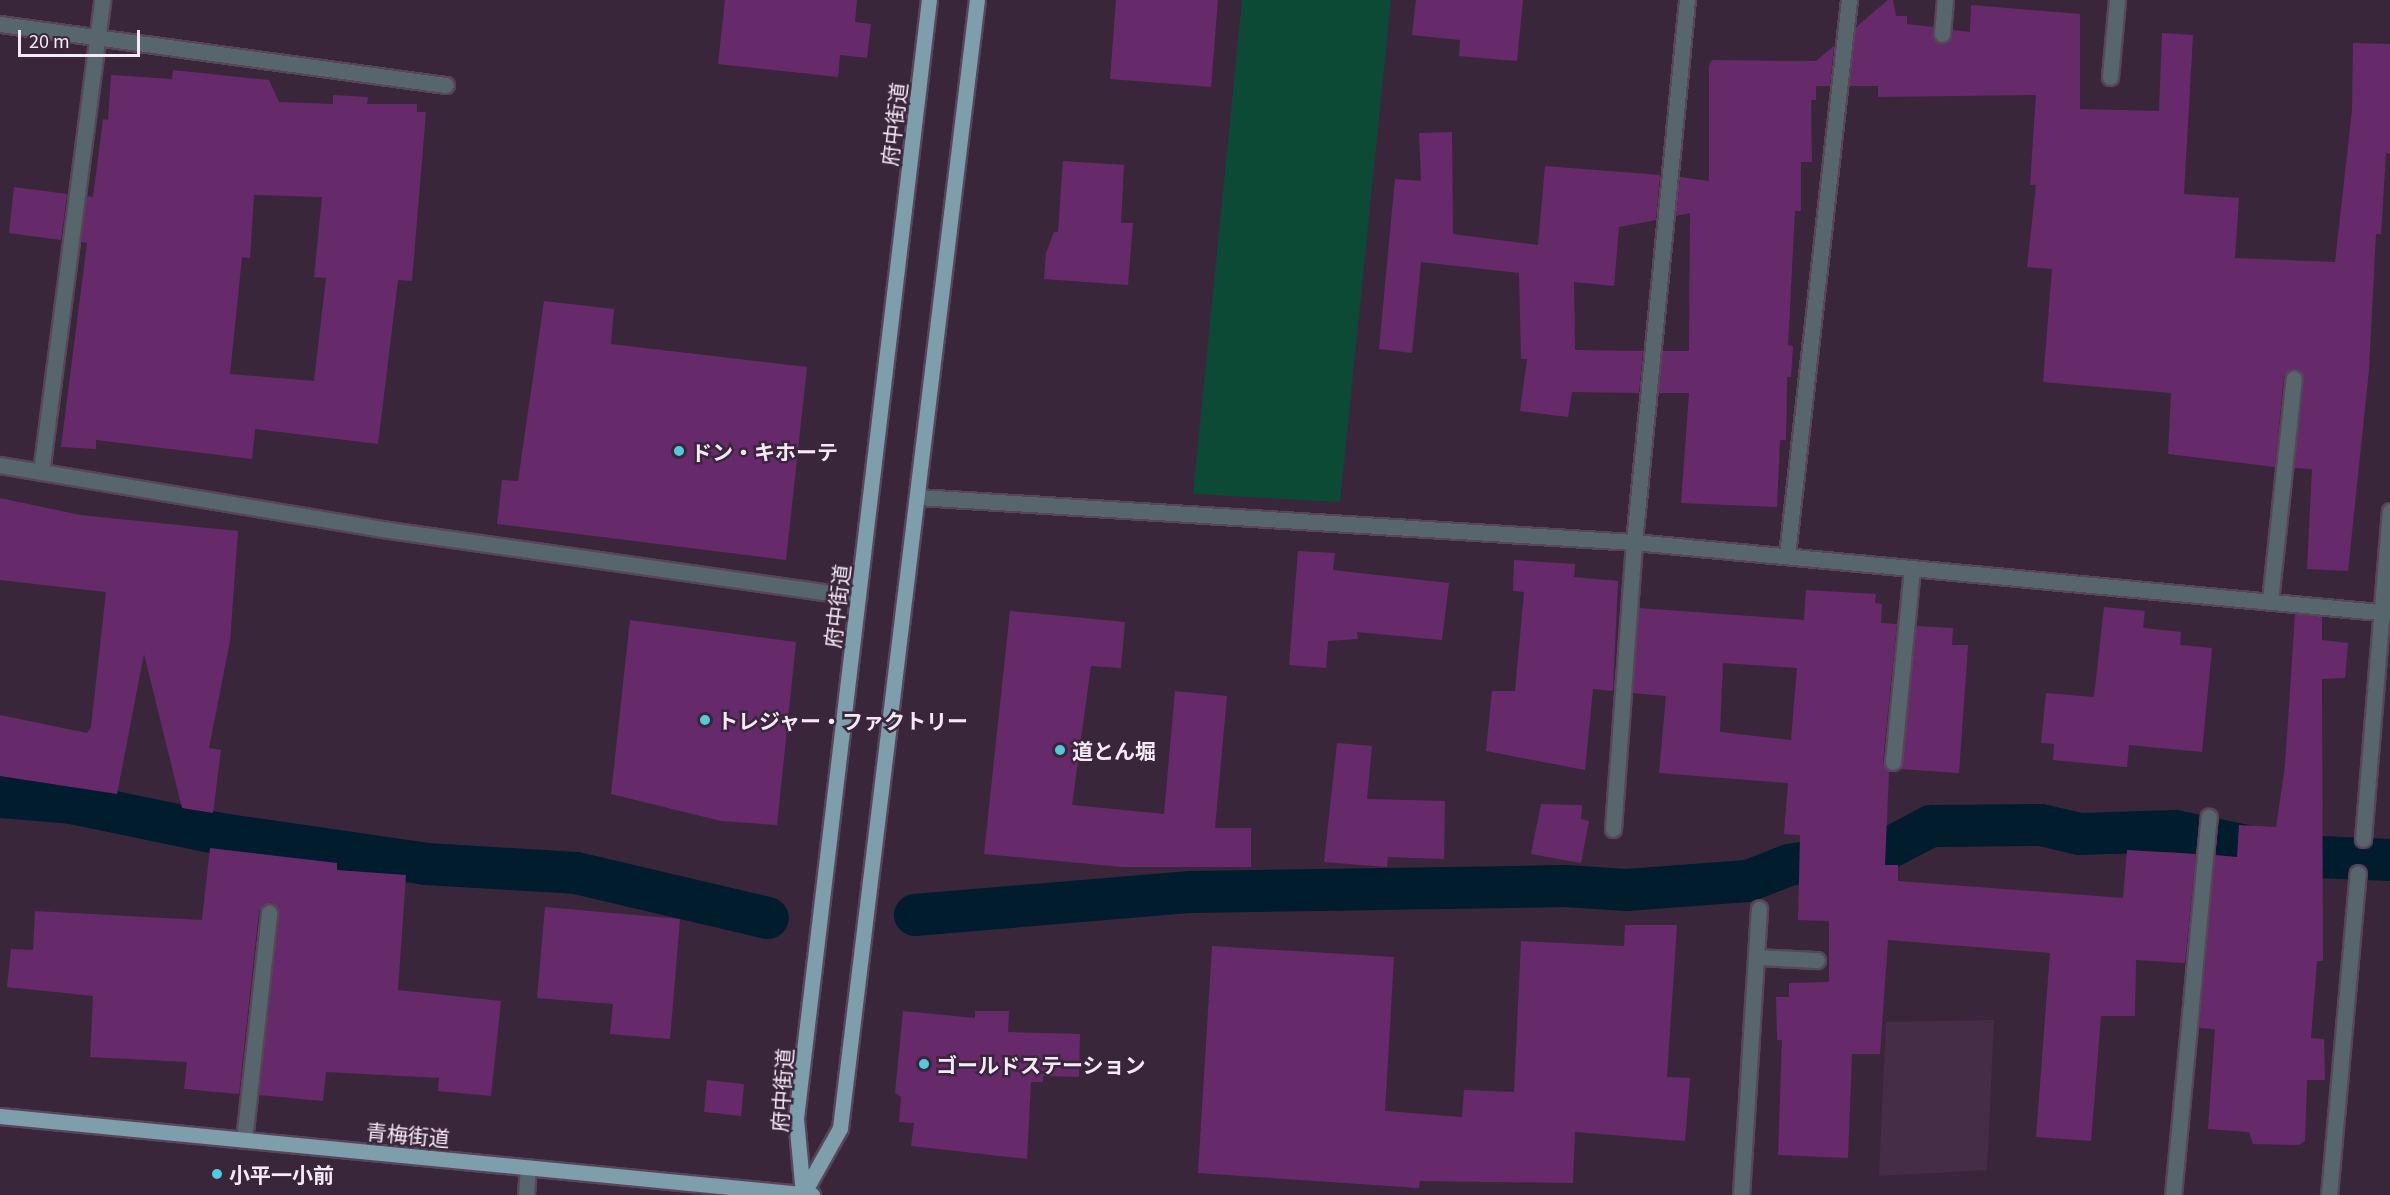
<!DOCTYPE html>
<html>
<head>
<meta charset="utf-8">
<style>
	body { margin:0 }
	#map { position:relative; width:2390px; height:1195px; overflow:hidden; background:#3a263b; font-family:Georgia,"Noto Sans JP",serif }
	div>[style] { position:absolute }
	.built>* { inset:0; background:#462d47 }
	.green>* { inset:0; background:#0c4a35 }
	.canal>* { height:42px; margin:-21px; padding:0 21px; transform-origin:21px; border-radius:21px; background:#001c2d }
	.building>* { inset:0; background:#662a6a }
	.roads { filter:drop-shadow(2px 0 #584559) drop-shadow(-2px 0 #584559) drop-shadow(0 2px #584559) drop-shadow(0 -2px #584559) }
	.street>* { height:15px; margin:-7.5px; padding:0 7.5px; transform-origin:7.5px; border-radius:7.5px; background:#57666d }
	.primary>* { height:15px; margin:-7.5px; padding:0 7.5px; transform-origin:7.5px; border-radius:7.5px; background:#7e9eab }
	.dots>* { width:16px; height:16px; translate:-50% -50%; box-sizing:border-box; border:3px solid #3a263b; border-radius:50% }
	span { translate:-50% -50%; white-space:nowrap; text-align:center; line-height:1.15; -webkit-text-stroke:5px #3a263b; paint-order:stroke }
	.street-label { font-size:21px; color:#f6e9f7 }
	.poi-label { font-size:21px; color:#f6e9f7; font-weight:700 }
	.left { translate:0 -50%; text-align:left }
	.scale { position:absolute; left:18px; top:30px; width:122px; height:27px; box-sizing:border-box; border:3px solid #f6e9f7; border-top:0; padding-left:8px; font-size:18px; line-height:21px; white-space:nowrap; color:#f6e9f7; -webkit-text-stroke:4px #3a263b; paint-order:stroke }
</style>
</head>
<body>
<div id="map">
	<div class="built">
		<i style="clip-path:polygon(1994px 1020px,1987px 1170px,1879px 1176px,1886px 1022px)"></i>
	</div>
	<div class="green">
		<i style="clip-path:polygon(1242px 0,1391px 0,1340px 502px,1193px 494px)"></i>
	</div>
	<div class="canal">
		<i style="left:0;top:797px;width:71px;rotate:4.8deg"></i>
		<i style="left:71px;top:803px;width:153px;rotate:11.7deg"></i>
		<i style="left:221px;top:834px;width:207px;rotate:8.3deg"></i>
		<i style="left:426px;top:864px;width:150px;rotate:3.4deg"></i>
		<i style="left:576px;top:873px;width:197px;rotate:13.2deg"></i>
		<i style="left:915px;top:915px;width:277px;rotate:-4.8deg"></i>
		<i style="left:1191px;top:892px;width:375px;rotate:-0.9deg"></i>
		<i style="left:1566px;top:886px;width:60px;rotate:3.8deg"></i>
		<i style="left:1626px;top:890px;width:122px;rotate:-4.2deg"></i>
		<i style="left:1748px;top:881px;width:44px;rotate:-21.3deg"></i>
		<i style="left:1789px;top:865px;width:99px;rotate:-9.3deg"></i>
		<i style="left:1887px;top:849px;width:50px;rotate:-27.6deg"></i>
		<i style="left:1931px;top:826px;width:110px;rotate:-0.5deg"></i>
		<i style="left:2041px;top:825px;width:39px;rotate:13deg"></i>
		<i style="left:2079px;top:834px;width:96px;rotate:-1.8deg"></i>
		<i style="left:2175px;top:831px;width:124px;rotate:11.7deg"></i>
		<i style="left:2296px;top:856px;width:94px;rotate:2.4deg"></i>
	</div>
	<div class="building">
		<i style="clip-path:polygon(725px 0,857px 0,855px 22px,871px 24px,867px 58px,840px 55px,838px 77px,718px 64px)"></i>
		<i style="clip-path:polygon(1116px 0,1218px 0,1211px 87px,1110px 79px)"></i>
		<i style="clip-path:polygon(1416px 0,1523px 0,1517px 61px,1459px 56px,1460px 40px,1412px 35px)"></i>
		<i style="clip-path:polygon(1888px 0,1893px 0,1896px 16px,1907px 16px,1907px 24px,1933px 27px,1933px 39px,1942px 44px,1950px 40px,1952px 30px,1970px 32px,1971px 5px,2080px 14px,2080px 109px,2159px 111px,2162px 33px,2193px 35px,2184px 194px,2239px 198px,2235px 258px,2335px 262px,2352px 110px,2353px 43px,2390px 44px,2390px 154px,2386px 153px,2381px 234px,2376px 234px,2369px 370px,2348px 571px,2307px 569px,2312px 469px,2294px 468px,2304px 379px,2299px 370px,2290px 369px,2284px 376px,2275px 467px,2168px 454px,2171px 393px,2043px 382px,2052px 269px,2027px 267px,2036px 185px,2030px 185px,2036px 95px,1878px 97px,1878px 86px,1849px 86px,1856px 27px)"></i>
		<i style="clip-path:polygon(1834px 46px,1830px 86px,1816px 86px,1816px 100px,1811px 100px,1812px 162px,1801px 162px,1801px 211px,1795px 211px,1788px 345px,1793px 346px,1791px 377px,1787px 377px,1786px 440px,1780px 440px,1777px 507px,1681px 503px,1689px 393px,1658px 393px,1662px 351px,1689px 351px,1690px 213px,1676px 216px,1680px 177px,1709px 181px,1709px 66px,1712px 60px,1816px 61px)"></i>
		<i style="clip-path:polygon(evenodd,173px 70px,269px 80px,279px 102px,333px 104px,333px 95px,368px 97px,367px 104px,417px 104px,417px 112px,426px 112px,412px 281px,398px 280px,378px 444px,255px 429px,252px 459px,96px 440px,96px 449px,61px 447px,87px 243px,81px 242px,86px 196px,93px 197px,103px 119px,108px 120px,111px 75px,172px 79px,173px 70px,254px 195px,322px 197px,314px 277px,326px 278px,314px 381px,230px 374px,242px 257px,250px 258px,254px 195px)"></i>
		<i style="clip-path:polygon(1452px 132px,1453px 234px,1538px 245px,1545px 166px,1660px 175px,1656px 220px,1619px 227px,1614px 286px,1574px 282px,1575px 350px,1643px 351px,1639px 393px,1572px 392px,1568px 417px,1520px 411px,1527px 359px,1521px 359px,1519px 273px,1421px 262px,1412px 353px,1379px 349px,1395px 179px,1421px 181px,1419px 133px)"></i>
		<i style="clip-path:polygon(1063px 161px,1124px 165px,1121px 223px,1133px 223px,1128px 285px,1044px 279px,1046px 253px,1054px 232px,1058px 232px)"></i>
		<i style="clip-path:polygon(14px 187px,67px 194px,61px 240px,9px 233px)"></i>
		<i style="clip-path:polygon(544px 301px,614px 309px,611px 344px,807px 367px,786px 560px,497px 524px,502px 480px,518px 481px)"></i>
		<i style="clip-path:polygon(0 498px,80px 515px,238px 531px,230px 641px,209px 748px,221px 750px,213px 813px,182px 808px,144px 654px,117px 794px,0 776px,0 715px,87px 733px,91px 727px,106px 592px,0 580px)"></i>
		<i style="clip-path:polygon(1298px 551px,1335px 553px,1333px 570px,1449px 583px,1442px 640px,1357px 632px,1358px 639px,1328px 641px,1326px 668px,1289px 665px)"></i>
		<i style="clip-path:polygon(1514px 560px,1575px 564px,1574px 577px,1618px 581px,1613px 691px,1593px 689px,1585px 770px,1486px 751px,1492px 691px,1515px 691px,1524px 592px,1513px 591px)"></i>
		<i style="clip-path:polygon(evenodd,1806px 590px,1876px 594px,1875px 603px,1882px 604px,1881px 623px,1897px 624px,1883px 761px,1889px 771px,1885px 865px,1898px 865px,1898px 881px,2123px 898px,2127px 850px,2196px 854px,2185px 963px,2136px 960px,2135px 1016px,2101px 1016px,2091px 1141px,2036px 1137px,2050px 953px,1888px 940px,1880px 1054px,1852px 1054px,1848px 1158px,1778px 1155px,1782px 1040px,1777px 1040px,1776px 997px,1789px 997px,1789px 983px,1829px 982px,1829px 921px,1798px 920px,1800px 835px,1784px 834px,1788px 783px,1659px 773px,1666px 696px,1633px 693px,1639px 608px,1804px 620px,1806px 590px,1723px 663px,1797px 668px,1791px 740px,1720px 732px,1723px 663px)"></i>
		<i style="clip-path:polygon(2104px 607px,2145px 611px,2143px 628px,2181px 632px,2180px 645px,2212px 648px,2202px 752px,2129px 745px,2127px 767px,2053px 760px,2054px 744px,2041px 743px,2046px 693px,2094px 697px)"></i>
		<i style="clip-path:polygon(1010px 611px,1125px 622px,1121px 668px,1091px 666px,1072px 805px,1164px 814px,1175px 691px,1227px 696px,1215px 828px,1251px 828px,1251px 867px,1122px 867px,984px 854px)"></i>
		<i style="clip-path:polygon(2295px 614px,2322px 616px,2322px 640px,2348px 643px,2345px 678px,2322px 679px,2323px 961px,2317px 961px,2311px 1038px,2324px 1039px,2325px 1080px,2307px 1080px,2305px 1141px,2299px 1145px,2253px 1144px,2249px 1132px,2208px 1129px,2215px 1029px,2199px 1028px,2215px 855px,2237px 857px,2239px 825px,2276px 827px,2285px 766px)"></i>
		<i style="clip-path:polygon(630px 620px,796px 642px,777px 825px,721px 821px,611px 794px)"></i>
		<i style="clip-path:polygon(1916px 626px,1953px 628px,1952px 645px,1968px 645px,1959px 773px,1899px 769px)"></i>
		<i style="clip-path:polygon(1337px 743px,1372px 746px,1367px 799px,1445px 801px,1444px 859px,1388px 857px,1387px 867px,1324px 862px)"></i>
		<i style="clip-path:polygon(1541px 804px,1582px 805px,1581px 819px,1589px 821px,1581px 863px,1531px 854px)"></i>
		<i style="clip-path:polygon(210px 848px,337px 863px,337px 870px,406px 875px,398px 990px,501px 1001px,491px 1096px,438px 1091px,439px 1078px,326px 1072px,323px 1101px,259px 1095px,279px 913px,271px 902px,259px 911px,239px 1094px,184px 1089px,187px 1062px,90px 1057px,93px 996px,7px 987px,11px 949px,33px 950px,35px 911px,202px 920px)"></i>
		<i style="clip-path:polygon(545px 907px,680px 919px,670px 1039px,610px 1034px,613px 1004px,537px 998px)"></i>
		<i style="clip-path:polygon(1625px 925px,1677px 925px,1667px 1077px,1690px 1078px,1685px 1141px,1575px 1132px,1573px 1183px,1420px 1181px,1419px 1188px,1198px 1173px,1212px 946px,1394px 957px,1385px 1111px,1462px 1117px,1464px 1090px,1514px 1092px,1521px 941px,1624px 946px)"></i>
		<i style="clip-path:polygon(903px 1011px,975px 1018px,975px 1011px,1009px 1011px,1008px 1032px,1080px 1034px,1079px 1077px,1043px 1076px,1043px 1082px,1031px 1082px,1027px 1159px,911px 1146px,914px 1123px,899px 1122px,901px 1097px,895px 1093px)"></i>
		<i style="clip-path:polygon(707px 1080px,744px 1084px,741px 1116px,704px 1112px)"></i>
	</div>
	<div class="roads">
		<div class="street">
			<i style="left:0;top:24px;width:450px;rotate:7.8deg"></i>
			<i style="left:1942px;top:34px;width:34px;rotate:-85deg"></i>
			<i style="left:2110px;top:77px;width:77px;rotate:-84.8deg"></i>
			<i style="left:0;top:465px;width:393px;rotate:9.5deg"></i>
			<i style="left:388px;top:530px;width:475px;rotate:8.1deg"></i>
			<i style="left:41px;top:472px;width:476px;rotate:-82.6deg"></i>
			<i style="left:918px;top:497px;width:717px;rotate:3.6deg"></i>
			<i style="left:1634px;top:542px;width:759px;rotate:5.37deg"></i>
			<i style="left:1787px;top:555px;width:558px;rotate:-83.63deg"></i>
			<i style="left:2270px;top:601px;width:224px;rotate:-83.9deg"></i>
			<i style="left:1893px;top:762px;width:195px;rotate:-84.4deg"></i>
			<i style="left:1613px;top:829px;width:288px;rotate:-85.8deg"></i>
			<i style="left:1634px;top:542px;width:545px;rotate:-84.42deg"></i>
			<i style="left:2363px;top:839px;width:329px;rotate:-85.3deg"></i>
			<i style="left:1757px;top:957px;width:60px;rotate:2.9deg"></i>
			<i style="left:244px;top:1140px;width:229px;rotate:-83.7deg"></i>
			<i style="left:526px;top:1195px;width:28px;rotate:-86deg"></i>
			<i style="left:1741px;top:1195px;width:287px;rotate:-86.4deg"></i>
			<i style="left:2173px;top:1195px;width:380px;rotate:-84.6deg"></i>
			<i style="left:2329px;top:1195px;width:323px;rotate:-84.9deg"></i>
		</div>
		<div class="primary">
			<i style="left:0;top:1116px;width:816px;rotate:5.56deg"></i>
			<i style="left:803px;top:1194px;width:76px;rotate:-60.7deg"></i>
			<i style="left:840px;top:1128px;width:1136px;rotate:-83.08deg"></i>
			<i style="left:803px;top:1194px;width:76px;rotate:-95.3deg"></i>
			<i style="left:796px;top:1118px;width:1126px;rotate:-83.22deg"></i>
		</div>
	</div>
	<div class="dots">
		<i style="left:679px;top:451px;background:#53cadc"></i>
		<i style="left:705px;top:720px;background:#53cadc"></i>
		<i style="left:1060px;top:750px;background:#53cadc"></i>
		<i style="left:924px;top:1064px;background:#53cadc"></i>
		<i style="left:217px;top:1174px;background:#53cadc"></i>
	</div>
	<div class="street-label">
		<span style="left:893px;top:124px;rotate:-83deg">府中街道</span>
		<span style="left:836px;top:606px;rotate:-83deg">府中街道</span>
		<span style="left:781px;top:1090px;rotate:-86deg">府中街道</span>
		<span style="left:408px;top:1134px;rotate:5deg">青梅街道</span>
	</div>
	<div class="poi-label">
		<span class="left" style="left:691px;top:451px">ドン・キホーテ</span>
		<span class="left" style="left:717px;top:720px">トレジャー・ファクトリー</span>
		<span class="left" style="left:1072px;top:750px">道とん堀</span>
		<span class="left" style="left:936px;top:1064px">ゴールドステーション</span>
		<span class="left" style="left:229px;top:1174px">小平一小前</span>
	</div>
	<div class="scale">20 m</div>
</div>
</body>
</html>
